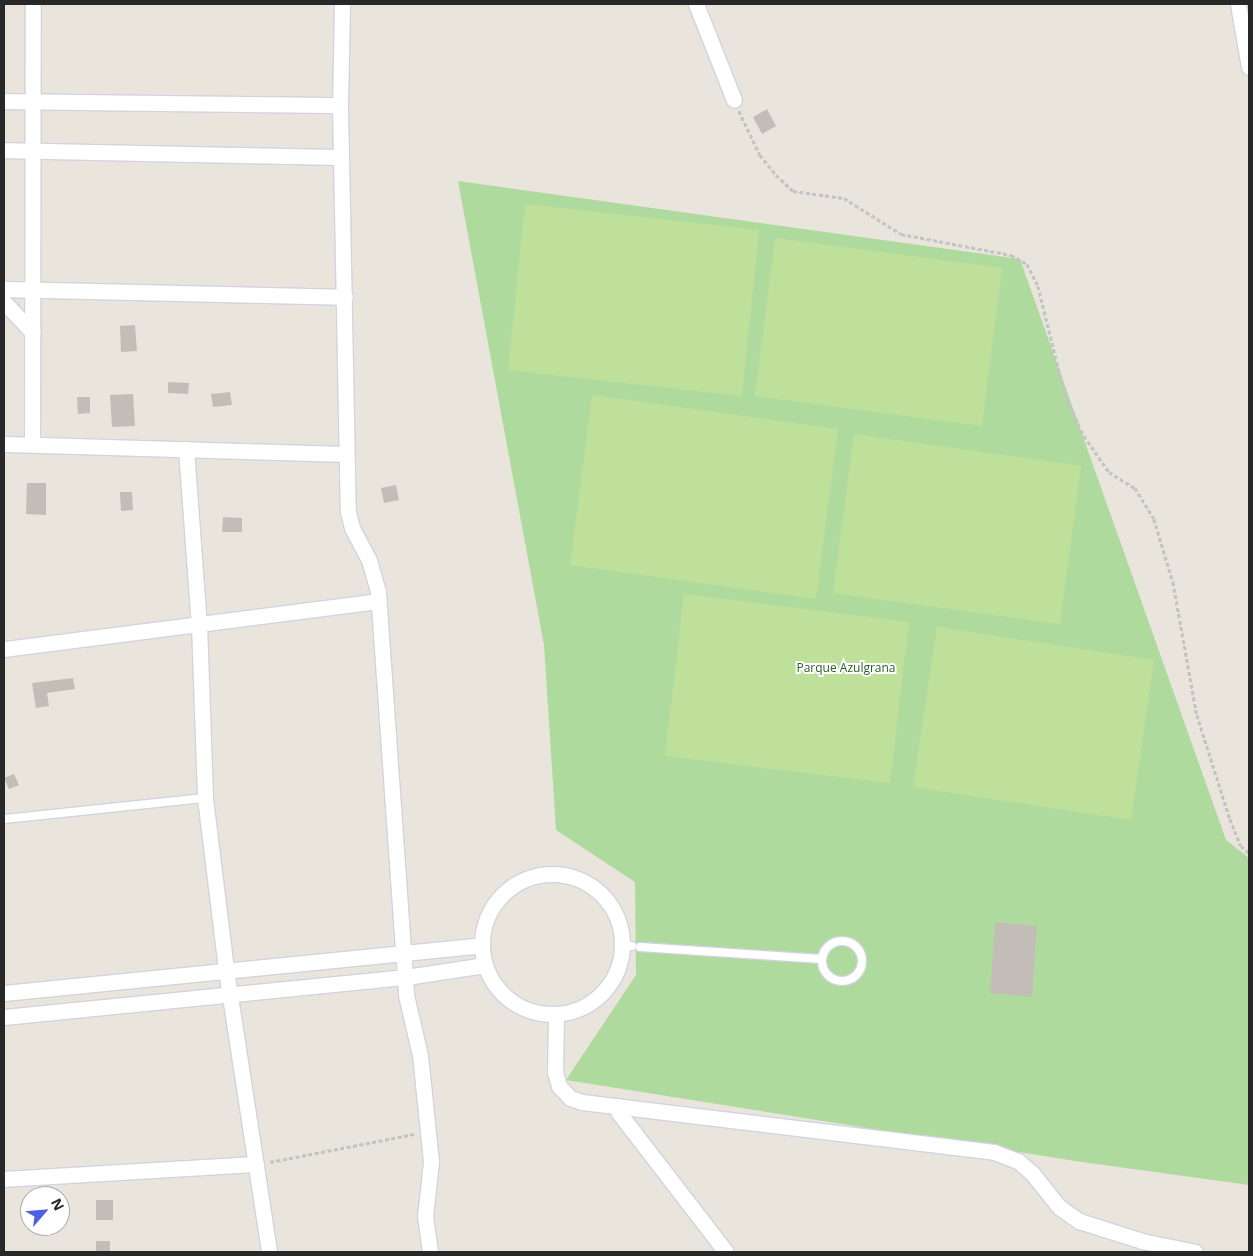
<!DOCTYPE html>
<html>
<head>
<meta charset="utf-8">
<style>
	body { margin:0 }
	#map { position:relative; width:1253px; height:1256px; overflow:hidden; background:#e9e4dc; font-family:"Open Sans",sans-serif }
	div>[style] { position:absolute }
	.green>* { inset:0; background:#afda9e }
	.pitch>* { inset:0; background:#bfe09b }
	.building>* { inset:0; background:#c2beb7 }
	.path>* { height:2.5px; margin-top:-1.25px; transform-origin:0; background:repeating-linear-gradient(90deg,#c3c3c3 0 4px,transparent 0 6.5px) }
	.roads { filter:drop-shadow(1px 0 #d1d3e0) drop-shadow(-1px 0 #d1d3e0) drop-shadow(0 1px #d1d3e0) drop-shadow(0 -1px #d1d3e0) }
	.service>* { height:8px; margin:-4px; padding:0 4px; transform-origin:4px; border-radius:4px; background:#fff }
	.service>.ring { margin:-4px; padding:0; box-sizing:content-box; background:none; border:8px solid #fff; border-radius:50% }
	.minor>* { height:15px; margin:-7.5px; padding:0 7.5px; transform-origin:7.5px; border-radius:7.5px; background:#fff }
	.minor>.ring { margin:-7.5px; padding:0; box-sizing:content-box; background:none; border:15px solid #fff; border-radius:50% }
	span { translate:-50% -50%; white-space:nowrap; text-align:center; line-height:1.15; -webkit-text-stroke:4px #fff; paint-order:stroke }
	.park-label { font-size:12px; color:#2a5c22 }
	.frame { position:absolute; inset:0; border:5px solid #282828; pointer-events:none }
	.north { position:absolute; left:20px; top:1186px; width:50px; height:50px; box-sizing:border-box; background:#fff; border:1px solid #a9a9a9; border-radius:50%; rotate:63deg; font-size:14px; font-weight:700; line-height:20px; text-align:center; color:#282828 }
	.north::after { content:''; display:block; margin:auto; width:18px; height:22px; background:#4e61e4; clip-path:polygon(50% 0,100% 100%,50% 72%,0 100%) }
</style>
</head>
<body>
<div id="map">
	<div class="green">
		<i style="clip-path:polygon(458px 181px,1020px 259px,1226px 840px,1249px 858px,1249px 1185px,1075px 1161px,566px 1080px,636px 975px,635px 882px,556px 830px,544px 645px)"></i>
	</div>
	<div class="pitch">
		<i style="clip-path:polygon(525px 204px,759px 230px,742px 396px,508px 370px)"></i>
		<i style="clip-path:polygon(775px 238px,1002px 268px,982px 426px,755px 396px)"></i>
		<i style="clip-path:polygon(592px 395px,838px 429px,816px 599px,570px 565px)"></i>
		<i style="clip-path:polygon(854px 434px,1081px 466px,1060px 624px,833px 593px)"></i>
		<i style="clip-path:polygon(684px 594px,909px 622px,890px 783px,665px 756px)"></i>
		<i style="clip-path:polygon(937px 627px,1154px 660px,1131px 820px,913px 787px)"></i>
	</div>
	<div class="building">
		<i style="clip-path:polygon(767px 109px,776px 126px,762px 134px,753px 117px)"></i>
		<i style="clip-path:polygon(135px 325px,137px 351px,121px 352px,120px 326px)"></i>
		<i style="clip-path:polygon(168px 382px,189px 383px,188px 394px,168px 393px)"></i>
		<i style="clip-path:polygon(230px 392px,232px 405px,213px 407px,211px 394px)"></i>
		<i style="clip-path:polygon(133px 394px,135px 426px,112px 427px,110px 395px)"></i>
		<i style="clip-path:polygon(77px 397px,90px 397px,90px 413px,78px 414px)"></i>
		<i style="clip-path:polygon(27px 483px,46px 483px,46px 515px,26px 514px)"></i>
		<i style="clip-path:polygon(396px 485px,399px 500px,384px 503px,381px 488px)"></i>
		<i style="clip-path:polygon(120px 492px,132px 492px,133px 510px,121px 511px)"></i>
		<i style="clip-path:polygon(223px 517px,242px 518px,242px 532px,222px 532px)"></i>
		<i style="clip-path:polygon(73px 678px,75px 689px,47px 693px,49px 706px,36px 708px,32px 683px)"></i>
		<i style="clip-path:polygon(14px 774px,19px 785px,9px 789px,4px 778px)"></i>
		<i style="clip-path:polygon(995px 922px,1037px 926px,1032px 997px,990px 993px)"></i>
		<i style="clip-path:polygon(96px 1200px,113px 1200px,113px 1220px,96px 1220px)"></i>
		<i style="clip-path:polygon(96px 1241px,110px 1241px,110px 1252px,96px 1252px)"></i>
	</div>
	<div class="path">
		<i style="left:739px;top:111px;width:49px;rotate:64.5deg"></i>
		<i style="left:760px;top:155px;width:26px;rotate:51deg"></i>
		<i style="left:776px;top:175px;width:23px;rotate:43deg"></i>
		<i style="left:793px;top:191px;width:51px;rotate:7.8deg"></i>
		<i style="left:844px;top:198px;width:67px;rotate:32.3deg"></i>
		<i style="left:901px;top:234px;width:112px;rotate:10.8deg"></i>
		<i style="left:1011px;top:255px;width:18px;rotate:29deg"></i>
		<i style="left:1027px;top:264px;width:25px;rotate:63deg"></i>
		<i style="left:1038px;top:286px;width:111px;rotate:76deg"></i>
		<i style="left:1065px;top:394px;width:46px;rotate:65.7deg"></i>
		<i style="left:1084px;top:436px;width:44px;rotate:55.2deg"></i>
		<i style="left:1109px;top:472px;width:31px;rotate:32deg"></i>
		<i style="left:1135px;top:488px;width:36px;rotate:58deg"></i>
		<i style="left:1154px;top:519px;width:66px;rotate:73.2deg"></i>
		<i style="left:1173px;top:582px;width:135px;rotate:79.8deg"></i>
		<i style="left:1197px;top:715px;width:109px;rotate:72.4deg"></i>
		<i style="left:1230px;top:819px;width:29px;rotate:68deg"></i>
		<i style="left:1241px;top:846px;width:11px;rotate:41deg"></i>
		<i style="left:270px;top:1162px;width:147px;rotate:-11deg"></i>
	</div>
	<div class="roads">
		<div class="service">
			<i style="left:4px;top:819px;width:202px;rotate:-6deg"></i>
			<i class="ring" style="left:822px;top:941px;width:32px;height:32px"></i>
			<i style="left:622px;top:945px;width:10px;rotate:6deg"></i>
			<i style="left:640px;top:947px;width:182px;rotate:3.8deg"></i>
		</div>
		<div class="minor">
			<i style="left:342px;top:4px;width:101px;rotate:91.1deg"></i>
			<i style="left:340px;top:105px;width:407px;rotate:88.9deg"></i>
			<i style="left:348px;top:512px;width:16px;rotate:76deg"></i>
			<i style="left:352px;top:528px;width:36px;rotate:62deg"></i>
			<i style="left:369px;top:560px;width:33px;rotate:74deg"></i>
			<i style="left:378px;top:592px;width:404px;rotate:86deg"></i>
			<i style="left:406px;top:995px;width:62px;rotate:76.9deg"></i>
			<i style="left:420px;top:1055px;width:108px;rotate:84.1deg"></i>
			<i style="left:431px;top:1162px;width:54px;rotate:96.3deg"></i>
			<i style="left:425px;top:1216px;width:36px;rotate:82deg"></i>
			<i style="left:696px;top:4px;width:103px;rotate:68.4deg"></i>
			<i style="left:1238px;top:4px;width:64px;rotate:80.1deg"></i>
			<i style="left:4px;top:101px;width:336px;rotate:0.7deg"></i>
			<i style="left:4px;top:150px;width:337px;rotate:1.2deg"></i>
			<i style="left:4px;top:289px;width:341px;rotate:1.3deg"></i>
			<i style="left:4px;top:302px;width:42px;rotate:46.9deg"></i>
			<i style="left:32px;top:443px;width:439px;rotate:-89.9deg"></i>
			<i style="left:4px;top:444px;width:342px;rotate:1.7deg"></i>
			<i style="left:186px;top:449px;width:175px;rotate:85.8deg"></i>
			<i style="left:199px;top:624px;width:174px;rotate:88deg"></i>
			<i style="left:205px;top:798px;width:173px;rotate:83deg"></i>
			<i style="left:226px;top:970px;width:285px;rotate:81.3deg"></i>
			<i style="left:4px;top:649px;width:377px;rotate:-7.3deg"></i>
			<i class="ring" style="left:482px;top:874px;width:125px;height:125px"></i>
			<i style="left:4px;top:993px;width:480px;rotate:-5.7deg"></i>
			<i style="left:556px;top:1015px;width:57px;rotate:91deg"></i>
			<i style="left:555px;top:1072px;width:15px;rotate:74deg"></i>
			<i style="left:559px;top:1086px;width:16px;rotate:47deg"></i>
			<i style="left:570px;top:1098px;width:13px;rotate:18deg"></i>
			<i style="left:582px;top:1102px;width:415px;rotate:6.9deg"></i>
			<i style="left:994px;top:1152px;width:26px;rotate:21deg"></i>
			<i style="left:1018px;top:1161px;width:18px;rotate:41deg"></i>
			<i style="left:1032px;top:1173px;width:43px;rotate:51.5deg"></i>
			<i style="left:1059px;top:1207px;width:24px;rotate:35deg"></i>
			<i style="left:1079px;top:1221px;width:66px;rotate:17.6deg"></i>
			<i style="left:1142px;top:1241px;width:54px;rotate:11.7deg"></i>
			<i style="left:4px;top:1017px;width:404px;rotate:-5.7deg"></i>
			<i style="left:406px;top:977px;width:80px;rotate:-8.6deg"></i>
			<i style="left:617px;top:1106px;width:7px;rotate:74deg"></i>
			<i style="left:619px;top:1113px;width:175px;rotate:52.4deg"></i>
			<i style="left:4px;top:1179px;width:252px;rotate:-3.4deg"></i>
		</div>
	</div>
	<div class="park-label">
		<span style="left:846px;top:668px">Parque Azulgrana</span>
	</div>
	<div class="frame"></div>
	<div class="north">N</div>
</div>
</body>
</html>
